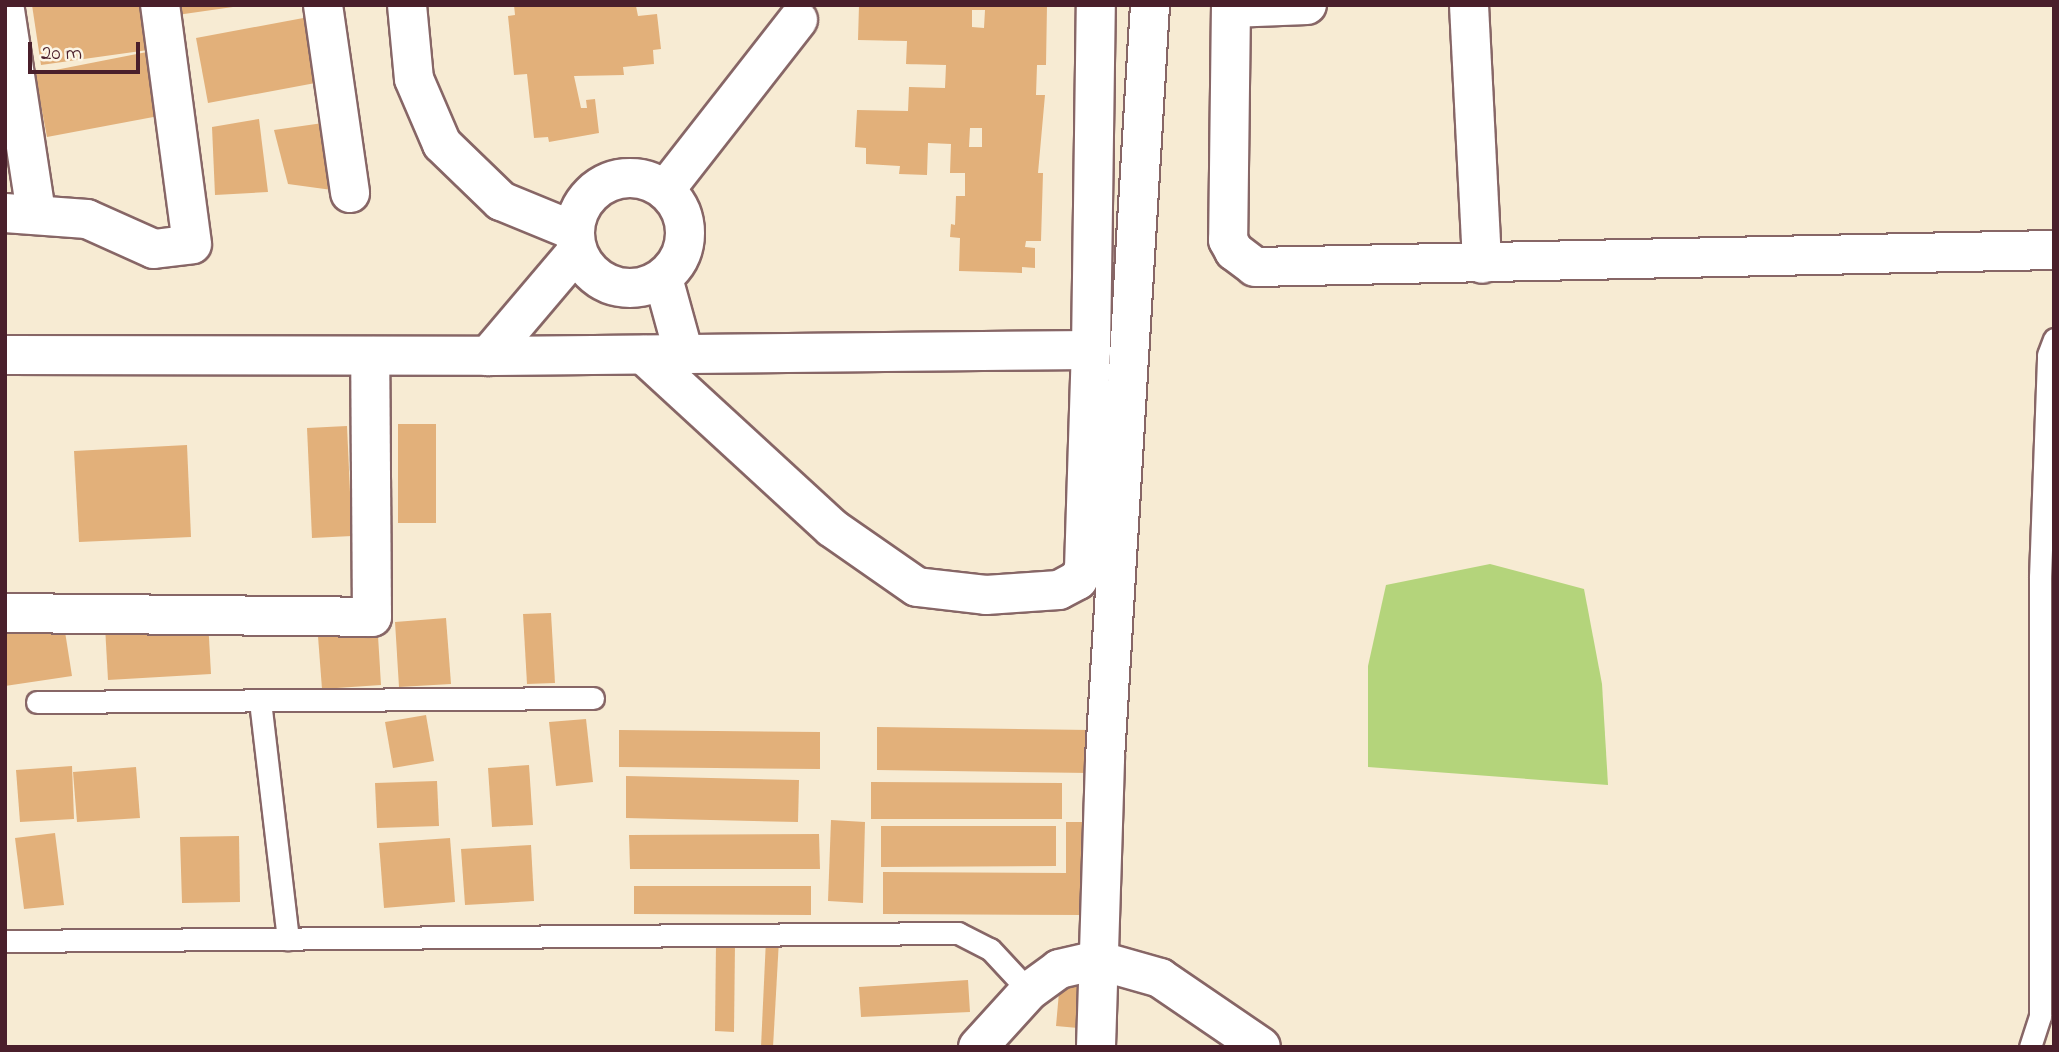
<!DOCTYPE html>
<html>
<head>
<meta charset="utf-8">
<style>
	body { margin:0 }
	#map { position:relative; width:2059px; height:1052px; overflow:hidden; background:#f7ebd3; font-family:"Indie Flower",sans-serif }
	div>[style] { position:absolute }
	.green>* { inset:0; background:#b4d47b }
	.building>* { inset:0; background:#e2b07a }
	.roads { filter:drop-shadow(2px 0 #876666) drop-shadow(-2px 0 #876666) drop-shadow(0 2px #876666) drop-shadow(0 -2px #876666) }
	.service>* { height:21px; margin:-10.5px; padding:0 10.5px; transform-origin:10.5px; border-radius:10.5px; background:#fff }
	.minor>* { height:38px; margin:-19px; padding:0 19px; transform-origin:19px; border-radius:19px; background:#fff }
	.minor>.ring { margin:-19px; padding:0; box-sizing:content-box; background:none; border:38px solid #fff; border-radius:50% }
	span { translate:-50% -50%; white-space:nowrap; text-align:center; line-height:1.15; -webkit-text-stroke:5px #fcf5e5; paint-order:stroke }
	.frame { position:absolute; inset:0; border:7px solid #4a1f2b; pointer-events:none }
	.scale { position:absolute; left:28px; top:42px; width:112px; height:32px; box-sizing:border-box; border:4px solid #4a1f2b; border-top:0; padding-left:9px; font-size:21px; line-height:24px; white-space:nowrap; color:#4a1f2b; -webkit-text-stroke:5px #fcf5e5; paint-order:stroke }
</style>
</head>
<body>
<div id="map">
	<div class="green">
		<i style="clip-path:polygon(1490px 564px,1584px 589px,1602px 684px,1608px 785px,1368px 767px,1368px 666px,1386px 585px)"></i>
	</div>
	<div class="building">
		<i style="clip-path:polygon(32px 5px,142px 5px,148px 50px,41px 65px)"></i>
		<i style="clip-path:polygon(161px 5px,233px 5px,233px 7px,163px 17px)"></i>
		<i style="clip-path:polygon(514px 5px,636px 6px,638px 16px,657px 14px,661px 49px,653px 50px,654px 64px,623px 67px,624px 75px,574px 76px,581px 108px,587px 108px,586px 100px,595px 99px,599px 133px,549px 142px,548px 137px,534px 138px,527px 74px,514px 75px,508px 16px,515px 15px)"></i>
		<i style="clip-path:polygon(evenodd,859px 5px,1047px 5px,1046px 65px,1037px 65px,1036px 95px,1045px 95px,1038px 173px,1043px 173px,1041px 241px,1026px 241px,1025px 247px,1035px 248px,1035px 268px,1022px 267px,1022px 273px,959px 271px,960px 238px,950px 237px,951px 224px,955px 225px,956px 196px,965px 196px,965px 173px,950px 173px,951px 144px,928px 143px,927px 175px,899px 174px,900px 166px,866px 164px,866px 148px,855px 147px,857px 110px,908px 111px,909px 87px,945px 88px,946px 65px,906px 64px,907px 41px,858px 40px,859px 5px,972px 10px,985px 10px,984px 28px,972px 27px,972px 10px,859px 5px,970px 128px,982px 128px,982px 147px,969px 147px,970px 128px)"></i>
		<i style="clip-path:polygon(314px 16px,326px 81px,208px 103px,196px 38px)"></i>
		<i style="clip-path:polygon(152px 51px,164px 115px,47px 137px,35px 74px)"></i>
		<i style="clip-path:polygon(259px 119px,268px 192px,215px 195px,212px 127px)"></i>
		<i style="clip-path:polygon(323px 123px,332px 190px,288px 184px,274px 130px)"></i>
		<i style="clip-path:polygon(398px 424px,436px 424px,436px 523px,398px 523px)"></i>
		<i style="clip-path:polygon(347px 426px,352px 536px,312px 538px,307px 428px)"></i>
		<i style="clip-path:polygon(187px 445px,191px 537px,79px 542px,74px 451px)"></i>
		<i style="clip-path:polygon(551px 613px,555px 683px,527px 684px,523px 614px)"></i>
		<i style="clip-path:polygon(446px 618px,451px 684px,399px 687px,395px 622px)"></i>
		<i style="clip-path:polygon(63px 619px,72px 676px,5px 686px,5px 628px)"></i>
		<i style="clip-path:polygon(377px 619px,381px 685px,322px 689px,317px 623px)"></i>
		<i style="clip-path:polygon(208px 620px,211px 674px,108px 680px,105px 626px)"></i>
		<i style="clip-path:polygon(426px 715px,434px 761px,393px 768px,385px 722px)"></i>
		<i style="clip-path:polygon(586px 719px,593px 782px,556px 786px,549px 722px)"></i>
		<i style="clip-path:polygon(877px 727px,1090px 730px,1089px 773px,877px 770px)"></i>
		<i style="clip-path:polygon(619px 730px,820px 732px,820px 769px,619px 767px)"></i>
		<i style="clip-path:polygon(529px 765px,533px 825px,492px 827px,488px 768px)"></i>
		<i style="clip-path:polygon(72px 766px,74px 819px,20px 822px,16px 770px)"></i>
		<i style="clip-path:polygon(136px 767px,140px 818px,77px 822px,73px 772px)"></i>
		<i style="clip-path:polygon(626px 776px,799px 780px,798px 822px,626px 818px)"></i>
		<i style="clip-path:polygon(437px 781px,439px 826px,377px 828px,375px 783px)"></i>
		<i style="clip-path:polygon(871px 782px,1062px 783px,1062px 819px,871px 819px)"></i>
		<i style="clip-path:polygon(831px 820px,865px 822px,863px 903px,828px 901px)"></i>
		<i style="clip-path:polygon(1066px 822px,1086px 822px,1086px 915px,883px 914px,883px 872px,1066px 873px)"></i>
		<i style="clip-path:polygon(881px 826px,1056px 826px,1056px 866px,881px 867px)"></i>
		<i style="clip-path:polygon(55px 833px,64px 905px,24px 909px,15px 838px)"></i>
		<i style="clip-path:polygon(819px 834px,820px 869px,630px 869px,629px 835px)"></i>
		<i style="clip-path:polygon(239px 836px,240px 902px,182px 903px,180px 837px)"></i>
		<i style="clip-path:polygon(450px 838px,455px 902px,384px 908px,379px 843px)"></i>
		<i style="clip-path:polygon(531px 845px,534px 901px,465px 905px,461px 849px)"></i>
		<i style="clip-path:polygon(634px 886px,811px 886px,811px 915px,634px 914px)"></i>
		<i style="clip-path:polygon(766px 939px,779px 940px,773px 1047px,761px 1047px)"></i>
		<i style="clip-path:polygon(716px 943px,735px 943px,734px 1032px,715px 1031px)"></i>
		<i style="clip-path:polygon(1061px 970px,1083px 973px,1078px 1028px,1056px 1026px)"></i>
		<i style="clip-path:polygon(968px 980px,970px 1012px,861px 1017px,859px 987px)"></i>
	</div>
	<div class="roads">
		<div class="service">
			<i style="left:260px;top:701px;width:240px;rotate:83.3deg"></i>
			<i style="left:37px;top:702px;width:556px;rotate:-0.41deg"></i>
			<i style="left:5px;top:941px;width:953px;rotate:-0.48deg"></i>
			<i style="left:958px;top:933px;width:36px;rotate:27deg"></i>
			<i style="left:990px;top:949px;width:57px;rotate:47.1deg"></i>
			<i style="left:2030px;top:1047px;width:33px;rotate:-72deg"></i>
			<i style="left:2040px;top:1016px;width:439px;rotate:-90deg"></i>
			<i style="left:2040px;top:577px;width:222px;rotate:-87.9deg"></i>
			<i style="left:2048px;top:355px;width:17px;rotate:-69deg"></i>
		</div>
		<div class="minor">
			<i style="left:323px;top:5px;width:190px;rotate:81.8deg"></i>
			<i style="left:407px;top:5px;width:74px;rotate:84.6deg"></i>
			<i style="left:414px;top:79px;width:71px;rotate:66.7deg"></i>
			<i style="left:442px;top:144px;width:82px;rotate:44deg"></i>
			<i style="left:501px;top:201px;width:79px;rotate:22.3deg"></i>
			<i style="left:1231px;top:5px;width:235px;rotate:90.7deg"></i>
			<i style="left:1228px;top:240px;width:13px;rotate:61deg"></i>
			<i style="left:1234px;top:251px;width:26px;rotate:37deg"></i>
			<i style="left:1255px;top:267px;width:799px;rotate:-1.22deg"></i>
			<i style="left:1469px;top:5px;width:259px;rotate:87.1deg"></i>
			<i style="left:1231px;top:8px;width:76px;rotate:-2.3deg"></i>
			<i style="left:5px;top:10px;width:205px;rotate:81.3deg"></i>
			<i class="ring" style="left:575px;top:178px;width:72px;height:72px"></i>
			<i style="left:665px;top:190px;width:216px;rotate:-52deg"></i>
			<i style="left:5px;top:213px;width:82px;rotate:4.2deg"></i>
			<i style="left:87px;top:219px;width:73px;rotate:24.1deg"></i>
			<i style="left:154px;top:249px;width:38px;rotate:-7deg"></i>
			<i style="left:192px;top:244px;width:241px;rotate:-97.6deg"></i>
			<i style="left:663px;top:278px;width:79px;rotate:74.6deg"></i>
			<i style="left:5px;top:355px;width:483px;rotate:0.1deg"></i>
			<i style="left:488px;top:356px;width:603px;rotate:-0.57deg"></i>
			<i style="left:644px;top:355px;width:255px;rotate:42.6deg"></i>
			<i style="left:832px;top:528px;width:103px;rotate:34.8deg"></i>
			<i style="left:917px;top:587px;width:69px;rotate:6.6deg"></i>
			<i style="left:986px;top:595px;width:73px;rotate:-3.9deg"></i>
			<i style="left:1059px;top:590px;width:21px;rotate:-28deg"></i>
			<i style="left:1078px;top:580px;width:13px;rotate:-61deg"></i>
			<i style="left:1084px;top:569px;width:219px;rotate:-88.2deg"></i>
			<i style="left:1091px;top:350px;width:345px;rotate:-89.2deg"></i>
			<i style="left:488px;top:356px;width:138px;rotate:-49.7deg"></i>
			<i style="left:5px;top:613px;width:367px;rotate:0.6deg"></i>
			<i style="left:372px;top:617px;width:261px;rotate:-90.4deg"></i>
			<i style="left:978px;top:1047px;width:76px;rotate:-47.7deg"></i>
			<i style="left:1029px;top:991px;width:37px;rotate:-36deg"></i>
			<i style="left:1059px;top:969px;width:39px;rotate:-13deg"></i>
			<i style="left:1097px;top:960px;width:66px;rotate:15.9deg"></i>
			<i style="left:1160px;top:978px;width:122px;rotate:34.3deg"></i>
			<i style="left:1096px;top:1047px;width:289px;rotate:-88.2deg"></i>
			<i style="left:1105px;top:758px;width:754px;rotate:-86.58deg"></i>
		</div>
	</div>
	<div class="frame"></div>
	<div class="scale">20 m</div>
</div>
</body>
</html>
